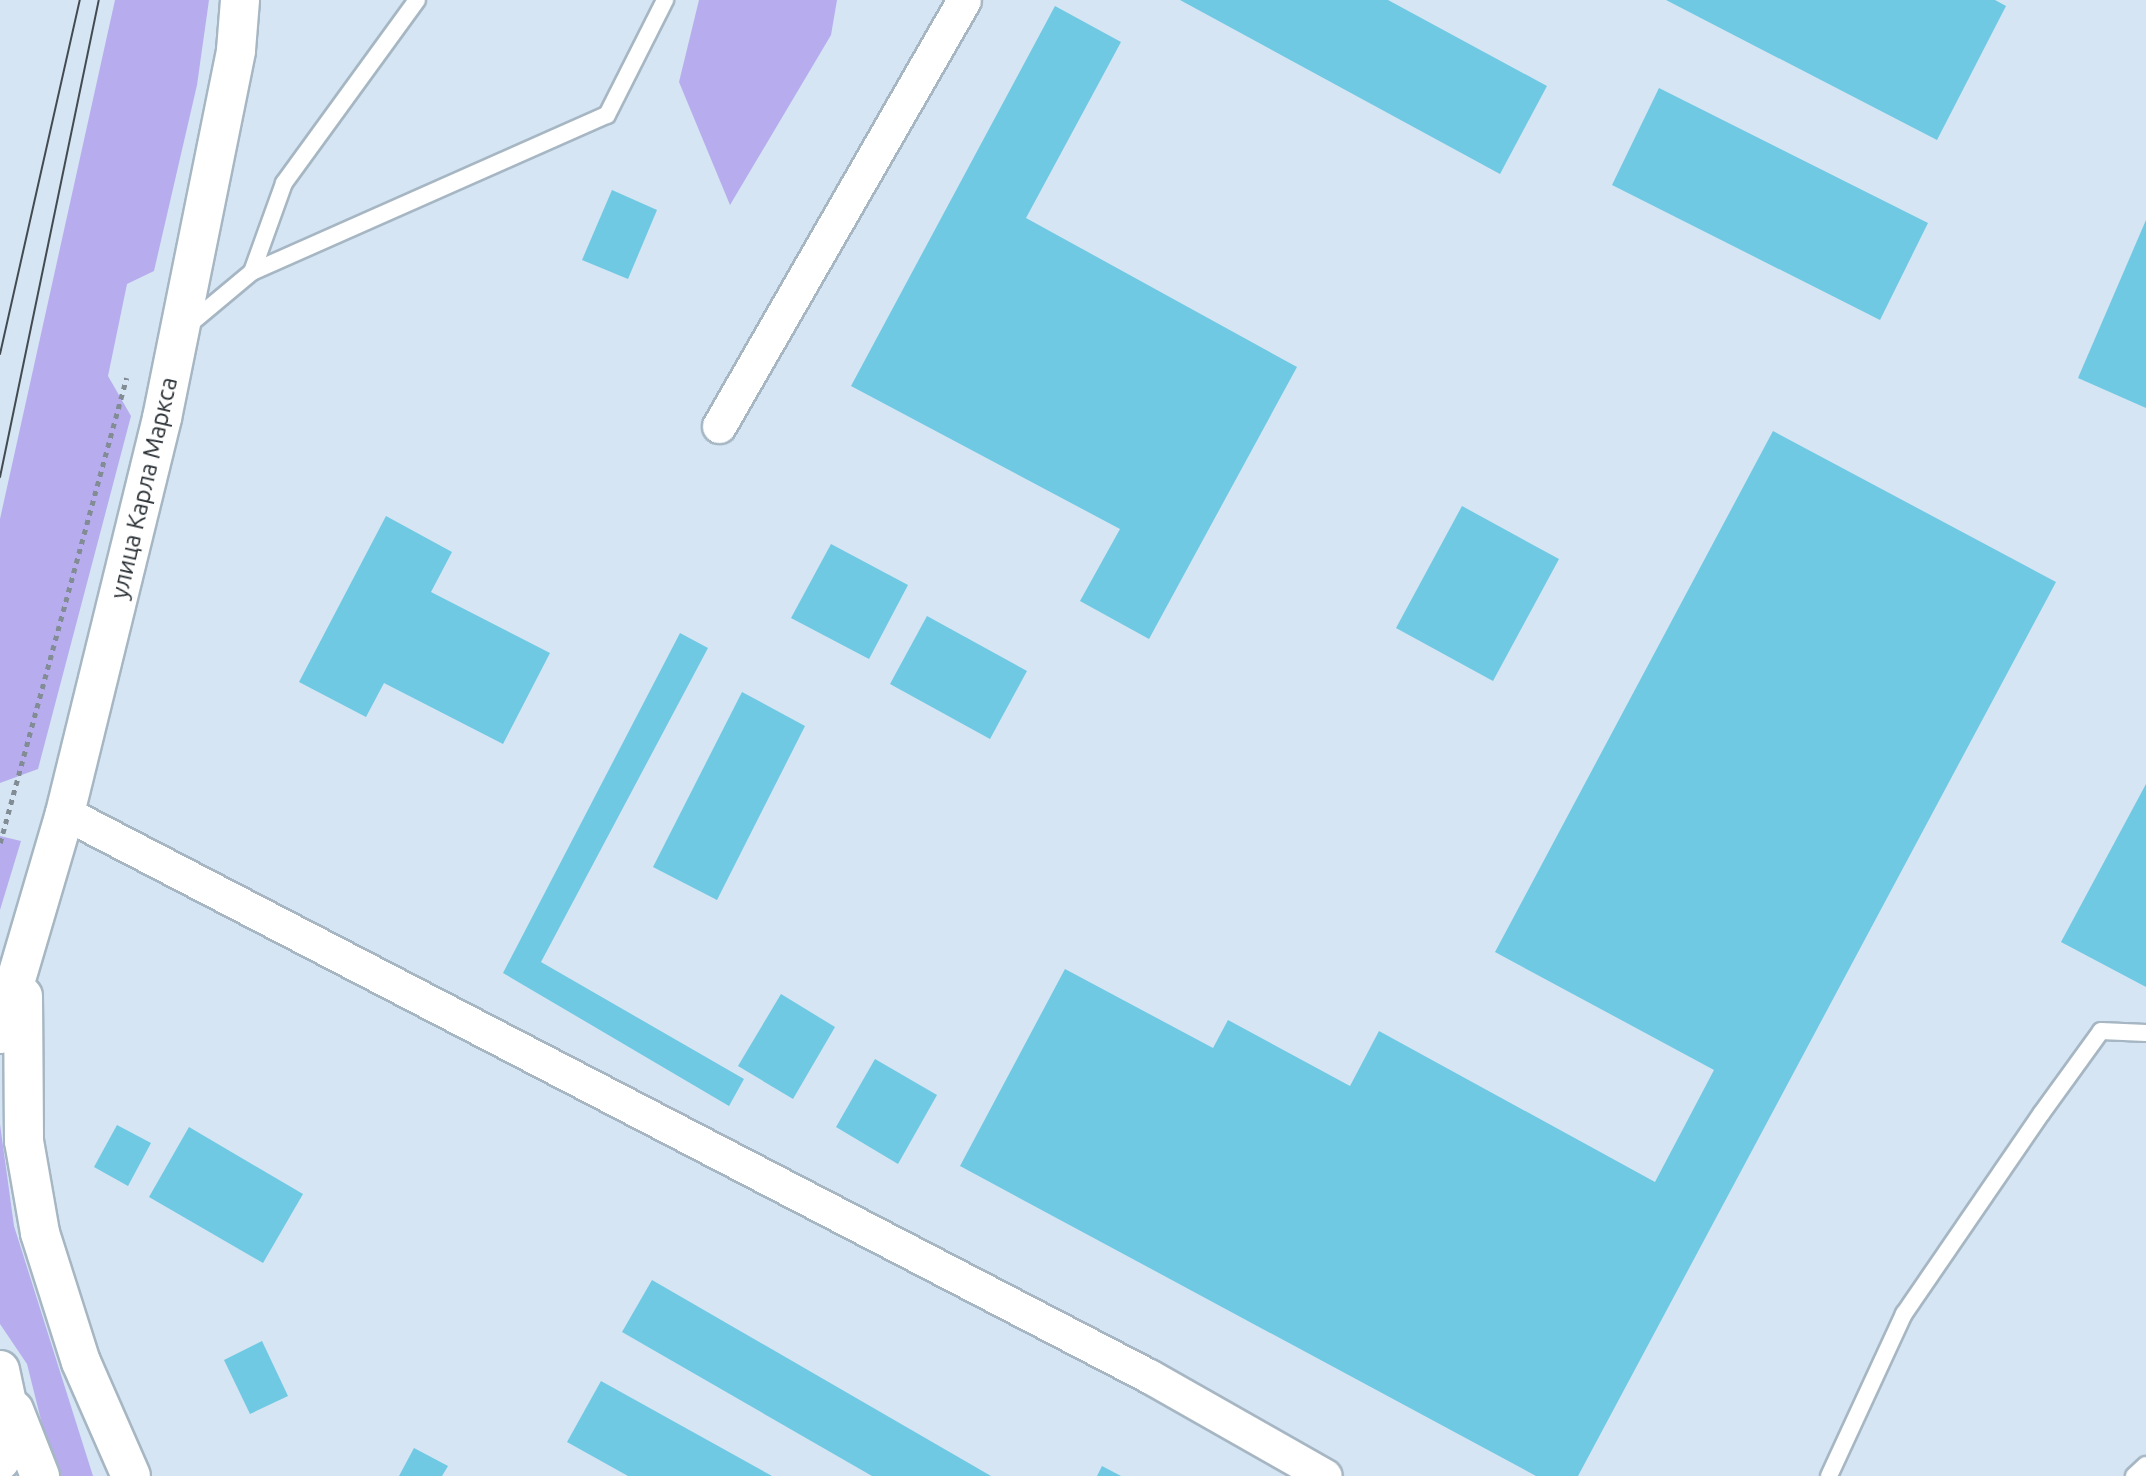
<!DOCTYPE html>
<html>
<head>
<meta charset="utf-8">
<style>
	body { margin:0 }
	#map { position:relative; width:2146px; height:1476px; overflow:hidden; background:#d5e5f3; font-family:Ubuntu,sans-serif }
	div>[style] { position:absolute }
	.green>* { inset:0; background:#b7adee }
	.building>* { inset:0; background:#6fc9e3 }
	.path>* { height:4.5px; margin-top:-2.25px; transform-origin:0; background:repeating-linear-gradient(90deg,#818c95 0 5px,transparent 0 10px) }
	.roads { filter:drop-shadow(2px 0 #a6b6c3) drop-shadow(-2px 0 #a6b6c3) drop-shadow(0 2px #a6b6c3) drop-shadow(0 -2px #a6b6c3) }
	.service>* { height:16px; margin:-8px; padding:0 8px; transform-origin:8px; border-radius:8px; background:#fff }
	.minor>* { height:33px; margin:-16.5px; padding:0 16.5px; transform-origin:16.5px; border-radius:16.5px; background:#fff }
	.tertiary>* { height:38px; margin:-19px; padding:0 19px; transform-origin:19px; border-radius:19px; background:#fff }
	.tram>* { height:2px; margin:-1px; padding:0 1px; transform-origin:1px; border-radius:1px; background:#434b52 }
	span { translate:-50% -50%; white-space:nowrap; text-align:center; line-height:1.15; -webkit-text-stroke:6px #fff; paint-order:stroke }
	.street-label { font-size:24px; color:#272d32 }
</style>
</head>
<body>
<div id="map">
	<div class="green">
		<i style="clip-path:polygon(115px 0,209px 0,197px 85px,154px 271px,127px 284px,108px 376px,131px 416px,38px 769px,0 783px,0 519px)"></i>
		<i style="clip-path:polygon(699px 0,837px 0,831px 35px,730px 205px,679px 82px)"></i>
		<i style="clip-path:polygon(0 836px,21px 841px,0 910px)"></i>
		<i style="clip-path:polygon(0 1124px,14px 1226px,93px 1476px,55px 1476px,27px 1364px,0 1324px)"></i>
	</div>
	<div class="building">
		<i style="clip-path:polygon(1180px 0,1388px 0,1547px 86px,1500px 174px)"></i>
		<i style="clip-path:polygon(1666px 0,1995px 0,2006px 6px,1937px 140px)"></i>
		<i style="clip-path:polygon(1055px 6px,1121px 42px,1026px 218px,1297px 367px,1149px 639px,1080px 601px,1120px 529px,851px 386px)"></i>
		<i style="clip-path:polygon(1659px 88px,1928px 223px,1880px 320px,1612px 185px)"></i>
		<i style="clip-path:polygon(612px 190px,657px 210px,628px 279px,582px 260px)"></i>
		<i style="clip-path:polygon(2146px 220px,2146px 408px,2078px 378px)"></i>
		<i style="clip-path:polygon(1773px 431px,2056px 582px,1578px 1476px,1536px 1476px,960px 1166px,1065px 969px,1213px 1048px,1228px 1020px,1350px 1086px,1379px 1031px,1655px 1182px,1714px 1070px,1495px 952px)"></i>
		<i style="clip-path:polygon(1462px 506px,1559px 559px,1493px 681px,1396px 628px)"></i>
		<i style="clip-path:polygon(386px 516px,452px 552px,431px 592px,550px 653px,503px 744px,384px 683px,366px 717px,299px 682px)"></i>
		<i style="clip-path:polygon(831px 544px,908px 585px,869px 659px,791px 618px)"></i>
		<i style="clip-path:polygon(927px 616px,1027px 671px,990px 739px,890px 684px)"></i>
		<i style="clip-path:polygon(680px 633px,708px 648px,541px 962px,744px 1079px,729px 1106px,503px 973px)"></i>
		<i style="clip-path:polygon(742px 692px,805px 726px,717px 900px,653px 867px)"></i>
		<i style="clip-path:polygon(2146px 784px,2146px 987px,2061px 942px)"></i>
		<i style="clip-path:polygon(781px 994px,835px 1027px,793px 1099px,738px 1066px)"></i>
		<i style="clip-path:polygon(875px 1059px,937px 1095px,898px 1164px,836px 1127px)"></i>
		<i style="clip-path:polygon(117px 1125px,151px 1143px,128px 1186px,94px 1167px)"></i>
		<i style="clip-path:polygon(189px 1127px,303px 1194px,263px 1263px,149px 1197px)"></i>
		<i style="clip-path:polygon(652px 1280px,991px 1476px,872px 1476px,622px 1332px)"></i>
		<i style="clip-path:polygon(262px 1341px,288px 1396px,250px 1414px,224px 1360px)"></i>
		<i style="clip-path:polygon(601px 1381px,772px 1476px,628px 1476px,567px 1442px)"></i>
		<i style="clip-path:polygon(414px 1448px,448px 1466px,442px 1476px,399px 1476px)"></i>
		<i style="clip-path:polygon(1102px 1466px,1121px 1476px,1097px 1476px)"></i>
	</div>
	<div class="path">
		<i style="left:0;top:843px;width:482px;rotate:-74.8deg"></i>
	</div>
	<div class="roads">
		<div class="service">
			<i style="left:252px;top:272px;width:95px;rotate:-70.2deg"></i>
			<i style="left:284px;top:183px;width:226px;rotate:-54deg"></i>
			<i style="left:186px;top:327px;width:86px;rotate:-39.8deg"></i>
			<i style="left:252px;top:272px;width:388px;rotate:-23.9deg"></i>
			<i style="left:607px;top:115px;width:129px;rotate:-63.2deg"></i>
			<i style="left:1829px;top:1476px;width:179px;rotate:-65.2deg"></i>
			<i style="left:1904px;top:1314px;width:242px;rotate:-55.6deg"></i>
			<i style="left:2041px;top:1114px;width:102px;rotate:-54.1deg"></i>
			<i style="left:2101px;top:1031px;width:45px;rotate:2.5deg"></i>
			<i style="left:2134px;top:1476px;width:16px;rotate:-43deg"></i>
		</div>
		<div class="minor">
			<i style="left:719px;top:426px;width:491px;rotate:-60.1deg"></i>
			<i style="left:65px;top:813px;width:1221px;rotate:27.45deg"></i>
			<i style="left:1149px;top:1376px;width:202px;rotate:29.6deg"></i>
		</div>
		<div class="tertiary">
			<i style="left:23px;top:996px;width:145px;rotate:89.6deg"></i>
			<i style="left:24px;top:1141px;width:93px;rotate:80.1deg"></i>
			<i style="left:40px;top:1233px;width:135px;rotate:72.4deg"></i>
			<i style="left:81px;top:1362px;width:124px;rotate:66.3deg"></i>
			<i style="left:0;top:1034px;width:230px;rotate:-73.6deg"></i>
			<i style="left:65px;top:813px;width:407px;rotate:-76.2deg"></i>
			<i style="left:162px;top:418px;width:375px;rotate:-78.6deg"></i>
			<i style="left:236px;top:50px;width:50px;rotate:-85.4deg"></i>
			<i style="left:0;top:1370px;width:57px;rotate:77.9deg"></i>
			<i style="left:12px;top:1426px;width:37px;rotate:109deg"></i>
			<i style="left:14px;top:1410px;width:71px;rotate:68.5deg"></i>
		</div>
	</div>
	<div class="tram">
		<i style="left:0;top:354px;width:363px;rotate:-77.3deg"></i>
		<i style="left:0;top:477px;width:487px;rotate:-78.3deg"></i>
	</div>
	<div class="street-label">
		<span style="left:144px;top:488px;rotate:-77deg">улица Карла Маркса</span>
	</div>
</div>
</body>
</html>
